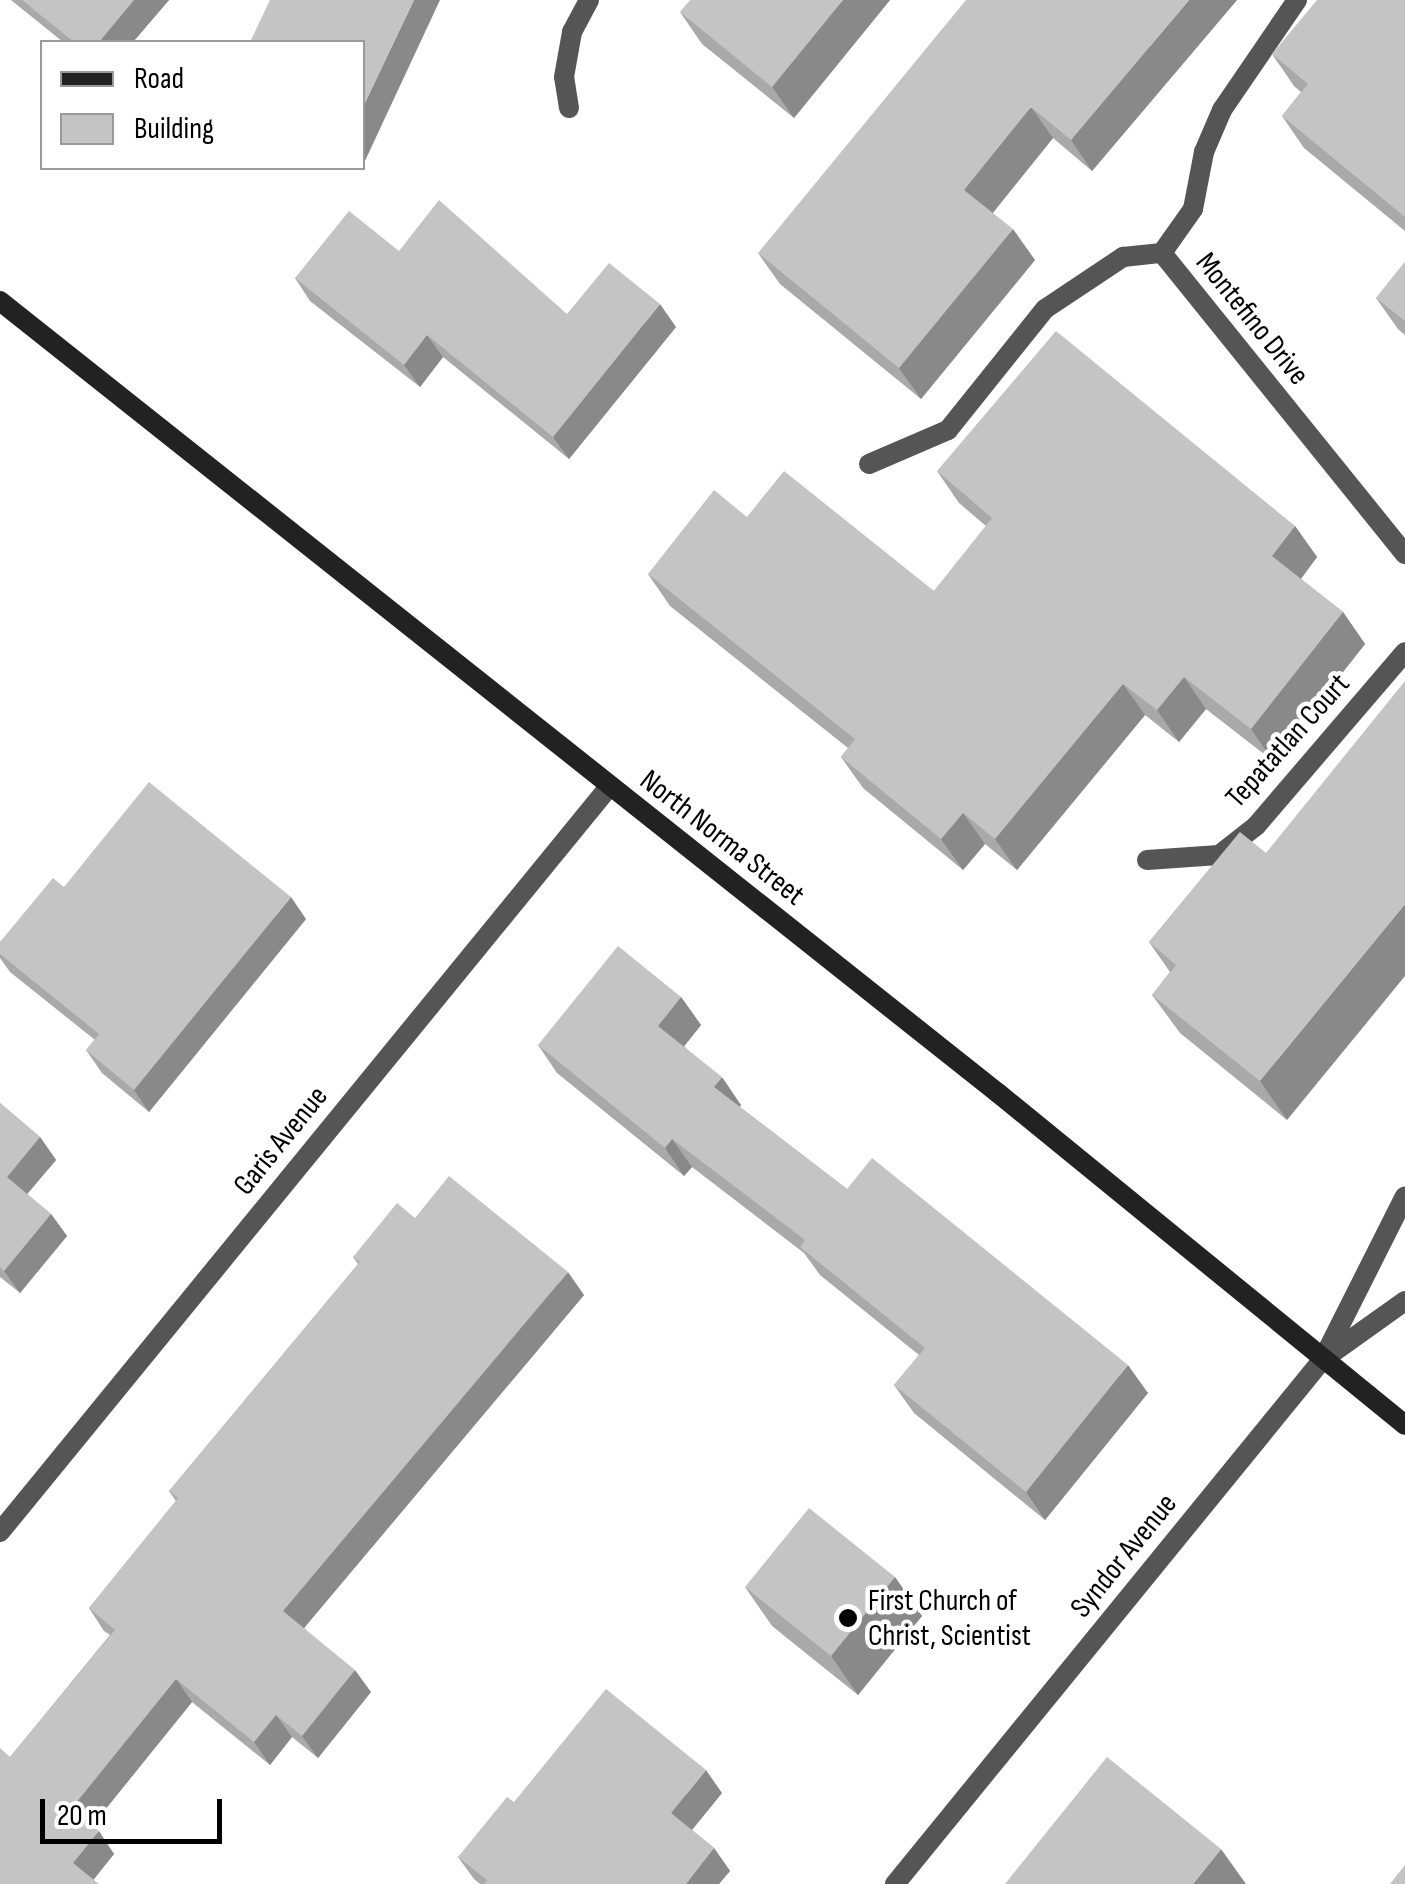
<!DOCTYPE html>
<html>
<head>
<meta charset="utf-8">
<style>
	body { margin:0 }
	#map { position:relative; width:1405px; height:1884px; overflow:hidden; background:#fff; font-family:"Sofia Sans Condensed",sans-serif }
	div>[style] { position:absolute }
	.street>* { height:20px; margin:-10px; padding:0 10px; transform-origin:10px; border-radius:10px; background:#555 }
	.secondary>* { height:20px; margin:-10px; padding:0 10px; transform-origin:10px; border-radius:10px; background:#222 }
	.wall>* { inset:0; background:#a9a9a9 }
	.shaded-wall>* { inset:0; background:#898989 }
	.building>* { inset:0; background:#c4c4c4 }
	.dots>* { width:28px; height:28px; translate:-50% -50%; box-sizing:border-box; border:5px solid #fff; border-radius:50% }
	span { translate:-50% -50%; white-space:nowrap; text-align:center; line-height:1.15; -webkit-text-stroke:9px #fff; paint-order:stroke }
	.street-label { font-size:30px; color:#000 }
	.poi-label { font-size:30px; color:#000 }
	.left { translate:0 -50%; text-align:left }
	.legend { position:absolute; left:40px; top:40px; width:325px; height:130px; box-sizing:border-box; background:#fff; border:2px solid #999; margin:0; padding:12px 18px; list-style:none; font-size:30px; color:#000 }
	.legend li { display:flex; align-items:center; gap:20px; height:50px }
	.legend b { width:50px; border:2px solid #999 }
	.scale { position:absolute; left:40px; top:1799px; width:182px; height:45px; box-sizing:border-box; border:5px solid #000; border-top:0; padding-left:12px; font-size:30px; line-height:35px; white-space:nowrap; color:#000; -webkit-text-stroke:8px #fff; paint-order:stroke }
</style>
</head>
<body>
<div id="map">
	<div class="street">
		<i style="left:1297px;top:0;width:133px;rotate:124.3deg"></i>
		<i style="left:1222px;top:110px;width:46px;rotate:113.2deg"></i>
		<i style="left:1204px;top:152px;width:58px;rotate:100.9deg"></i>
		<i style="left:1193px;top:209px;width:54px;rotate:125.2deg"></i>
		<i style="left:1162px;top:253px;width:387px;rotate:51.1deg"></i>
		<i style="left:569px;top:108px;width:31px;rotate:-99deg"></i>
		<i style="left:564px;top:77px;width:46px;rotate:-79.9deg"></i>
		<i style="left:572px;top:32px;width:36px;rotate:-62deg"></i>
		<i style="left:869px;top:464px;width:86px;rotate:-23.3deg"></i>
		<i style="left:948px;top:430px;width:155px;rotate:-51.3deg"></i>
		<i style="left:1045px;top:309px;width:94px;rotate:-33.7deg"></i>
		<i style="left:1123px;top:257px;width:39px;rotate:-6deg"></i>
		<i style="left:1147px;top:860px;width:72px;rotate:-4deg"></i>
		<i style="left:1219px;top:855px;width:47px;rotate:-38.1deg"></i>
		<i style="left:1256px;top:826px;width:229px;rotate:-49.4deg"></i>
		<i style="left:1325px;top:1358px;width:98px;rotate:-35.5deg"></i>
		<i style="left:0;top:1532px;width:961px;rotate:-50.74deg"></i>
		<i style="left:895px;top:1884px;width:677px;rotate:-50.81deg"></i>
		<i style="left:1323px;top:1359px;width:182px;rotate:-63.3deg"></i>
	</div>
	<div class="secondary">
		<i style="left:0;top:301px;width:1274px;rotate:38.44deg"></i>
		<i style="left:998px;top:1093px;width:525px;rotate:39.2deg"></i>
	</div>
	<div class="wall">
		<i style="clip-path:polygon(11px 0,169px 0,133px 42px,63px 42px)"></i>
		<i style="clip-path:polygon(890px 0,794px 118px,702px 44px,680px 12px)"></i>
		<i style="clip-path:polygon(1237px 0,1092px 171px,1053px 138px,993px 213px,1035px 260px,921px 399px,780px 284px,758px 253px)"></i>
		<i style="clip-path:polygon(1405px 0,1405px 231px,1304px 148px,1282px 116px,1301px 92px,1294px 86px,1272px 54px)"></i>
		<i style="clip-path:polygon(399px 251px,567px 314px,676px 327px,569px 459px,443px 357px,420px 387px,310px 301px,295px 278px)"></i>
		<i style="clip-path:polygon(1405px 262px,1405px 335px,1398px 329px,1376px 298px)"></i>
		<i style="clip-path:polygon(937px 471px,1295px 526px,1317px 557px,1301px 579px,1343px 612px,1365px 644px,1273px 761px,1206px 709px,1179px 742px,1145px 715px,1017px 870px,985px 844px,963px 870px,863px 788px,841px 757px,848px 748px,670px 606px,648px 574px,747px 517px,934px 591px,986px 526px,959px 503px)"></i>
		<i style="clip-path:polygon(1240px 832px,1287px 1120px,1180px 1033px,1152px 995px,1170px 972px,1149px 942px)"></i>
		<i style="clip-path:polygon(64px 887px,306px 919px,149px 1112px,102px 1073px,86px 1050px,95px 1040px,10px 972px,0 958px,0 942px)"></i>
		<i style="clip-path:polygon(681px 997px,701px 1025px,684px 1046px,741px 1105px,740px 1107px,847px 1189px,1148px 1393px,1045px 1520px,914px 1413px,894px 1385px,919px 1355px,820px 1275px,804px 1253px,692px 1167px,684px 1176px,557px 1073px,538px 1045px)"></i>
		<i style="clip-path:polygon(0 1103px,40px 1137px,56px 1160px,27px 1194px,51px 1214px,67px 1236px,20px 1293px,0 1277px)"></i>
		<i style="clip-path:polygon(415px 1218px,584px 1295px,304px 1628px,371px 1692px,318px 1758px,292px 1737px,270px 1765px,192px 1702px,92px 1826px,114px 1854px,93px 1880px,0 1884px,10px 1757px,110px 1635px,104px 1631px,89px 1608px,176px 1501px,169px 1491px,358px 1264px,353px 1257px)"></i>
		<i style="clip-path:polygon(895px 1577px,922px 1616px,858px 1695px,772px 1626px,745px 1587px)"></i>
		<i style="clip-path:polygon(722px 1793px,692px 1830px,714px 1848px,730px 1871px,719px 1884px,480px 1884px,474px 1879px,458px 1857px,514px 1802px)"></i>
	</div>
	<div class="shaded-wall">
		<i style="clip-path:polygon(134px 0,169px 0,133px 42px,99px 42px)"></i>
		<i style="clip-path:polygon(414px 0,440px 0,364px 163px,362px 109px)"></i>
		<i style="clip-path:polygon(843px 0,890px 0,794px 118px,772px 87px)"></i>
		<i style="clip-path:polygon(1189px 0,1237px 0,1092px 171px,1071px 140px)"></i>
		<i style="clip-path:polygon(1031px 107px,1053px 138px,986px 221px,964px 190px)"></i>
		<i style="clip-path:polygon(1013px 229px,1035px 260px,921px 399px,899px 368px)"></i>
		<i style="clip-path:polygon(660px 304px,676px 327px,569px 459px,553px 437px)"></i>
		<i style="clip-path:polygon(427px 335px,443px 357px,420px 387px,404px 365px)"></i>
		<i style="clip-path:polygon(1295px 526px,1317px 557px,1294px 588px,1272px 556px)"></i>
		<i style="clip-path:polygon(1343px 612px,1365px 644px,1273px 761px,1251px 729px)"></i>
		<i style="clip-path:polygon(1184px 677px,1206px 709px,1179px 742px,1157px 710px)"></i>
		<i style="clip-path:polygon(1123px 684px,1145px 715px,1017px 870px,995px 839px)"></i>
		<i style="clip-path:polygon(963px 813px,985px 844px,963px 870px,941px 839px)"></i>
		<i style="clip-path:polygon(291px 897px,306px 919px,149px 1112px,134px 1090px)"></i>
		<i style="clip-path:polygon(1405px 904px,1405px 976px,1287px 1120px,1260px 1081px)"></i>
		<i style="clip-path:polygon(681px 997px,701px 1025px,678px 1054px,658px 1026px)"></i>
		<i style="clip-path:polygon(722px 1077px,741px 1105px,734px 1115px,714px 1087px)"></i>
		<i style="clip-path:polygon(40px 1137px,56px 1160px,23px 1199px,7px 1177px)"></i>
		<i style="clip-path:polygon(672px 1139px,692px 1167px,684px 1176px,665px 1148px)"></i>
		<i style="clip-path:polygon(51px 1214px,67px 1236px,20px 1293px,4px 1271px)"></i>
		<i style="clip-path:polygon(568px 1272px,584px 1295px,299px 1634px,283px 1611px)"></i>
		<i style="clip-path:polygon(1128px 1365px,1148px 1393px,1045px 1520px,1026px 1492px)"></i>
		<i style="clip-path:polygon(895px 1577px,922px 1616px,858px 1695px,831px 1656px)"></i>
		<i style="clip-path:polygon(355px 1670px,371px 1692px,318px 1758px,302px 1736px)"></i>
		<i style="clip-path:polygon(176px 1679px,192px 1702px,87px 1832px,71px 1809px)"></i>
		<i style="clip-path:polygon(276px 1715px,292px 1737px,270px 1765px,254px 1742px)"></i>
		<i style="clip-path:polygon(706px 1770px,722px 1793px,687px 1836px,671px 1813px)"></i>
		<i style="clip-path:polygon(99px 1831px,114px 1854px,90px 1884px,73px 1863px)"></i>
		<i style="clip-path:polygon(714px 1848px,730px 1871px,719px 1884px,686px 1884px)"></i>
		<i style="clip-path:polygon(1221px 1849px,1246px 1884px,1193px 1884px)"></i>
	</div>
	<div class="building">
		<i style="clip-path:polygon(22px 0,134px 0,99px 42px,74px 42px)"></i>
		<i style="clip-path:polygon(270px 0,414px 0,362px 109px,362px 42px,250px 42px)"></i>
		<i style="clip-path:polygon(690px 0,843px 0,772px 87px,680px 12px)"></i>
		<i style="clip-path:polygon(966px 0,1189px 0,1071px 140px,1031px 107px,964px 190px,1013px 229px,899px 368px,758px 253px)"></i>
		<i style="clip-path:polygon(1317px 0,1405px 0,1405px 217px,1282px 116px,1308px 84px,1272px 54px)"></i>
		<i style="clip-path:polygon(439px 200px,567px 314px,609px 263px,660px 304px,553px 437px,427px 335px,404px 365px,295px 278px,349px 211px,399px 251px)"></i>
		<i style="clip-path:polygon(1405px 262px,1405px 321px,1376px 298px)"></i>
		<i style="clip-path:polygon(1056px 331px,1295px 526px,1272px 556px,1343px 612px,1251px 729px,1184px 677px,1157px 710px,1123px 684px,995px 839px,963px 813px,941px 839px,841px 757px,855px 739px,648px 574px,714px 490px,747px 517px,784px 471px,934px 591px,992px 518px,937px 471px)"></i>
		<i style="clip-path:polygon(1405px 681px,1405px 904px,1260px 1081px,1152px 995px,1176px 965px,1149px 942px,1240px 832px,1266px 853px)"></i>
		<i style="clip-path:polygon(149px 782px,291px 897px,134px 1090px,86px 1050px,99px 1034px,0 954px,0 942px,53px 878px,64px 887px)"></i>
		<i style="clip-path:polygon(618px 946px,681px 997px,658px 1026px,722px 1077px,714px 1087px,847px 1189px,872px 1158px,1128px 1365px,1026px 1492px,894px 1385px,925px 1348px,800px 1247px,805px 1240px,672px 1139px,665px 1148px,538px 1045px)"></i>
		<i style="clip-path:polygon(0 1103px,40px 1137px,7px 1177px,51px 1214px,4px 1271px,0 1267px)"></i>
		<i style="clip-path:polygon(449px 1176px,568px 1272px,283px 1611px,355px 1670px,302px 1736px,276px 1715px,254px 1742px,176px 1679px,71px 1809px,99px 1831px,73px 1863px,99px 1884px,0 1884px,0 1748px,10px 1757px,115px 1630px,89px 1608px,178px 1498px,169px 1491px,360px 1262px,353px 1257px,397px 1203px,415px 1218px)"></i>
		<i style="clip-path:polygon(809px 1508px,895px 1577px,831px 1656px,745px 1587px)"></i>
		<i style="clip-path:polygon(606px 1689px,706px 1770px,671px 1813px,714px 1848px,686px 1884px,484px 1884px,487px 1880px,458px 1857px,507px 1797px,514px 1802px)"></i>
		<i style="clip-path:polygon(1107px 1757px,1221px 1849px,1193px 1884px,1005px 1884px)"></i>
		<i style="clip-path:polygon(1405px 1865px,1405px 1884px,1390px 1884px)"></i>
	</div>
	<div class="dots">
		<i style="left:848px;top:1618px;background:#000"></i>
	</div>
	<div class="street-label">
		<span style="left:1252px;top:319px;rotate:51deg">Montefino Drive</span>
		<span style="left:1288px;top:741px;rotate:-48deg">Tepatatlan Court</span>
		<span style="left:722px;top:838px;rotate:38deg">North Norma Street</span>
		<span style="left:281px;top:1141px;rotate:-51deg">Garis Avenue</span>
		<span style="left:1124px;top:1556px;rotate:-51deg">Syndor Avenue</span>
	</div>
	<div class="poi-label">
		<span class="left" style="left:868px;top:1618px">First Church of<br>Christ, Scientist</span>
	</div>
	<ul class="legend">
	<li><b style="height:12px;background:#222"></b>Road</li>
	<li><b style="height:28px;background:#c4c4c4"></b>Building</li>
	</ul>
	<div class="scale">20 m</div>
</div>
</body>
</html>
